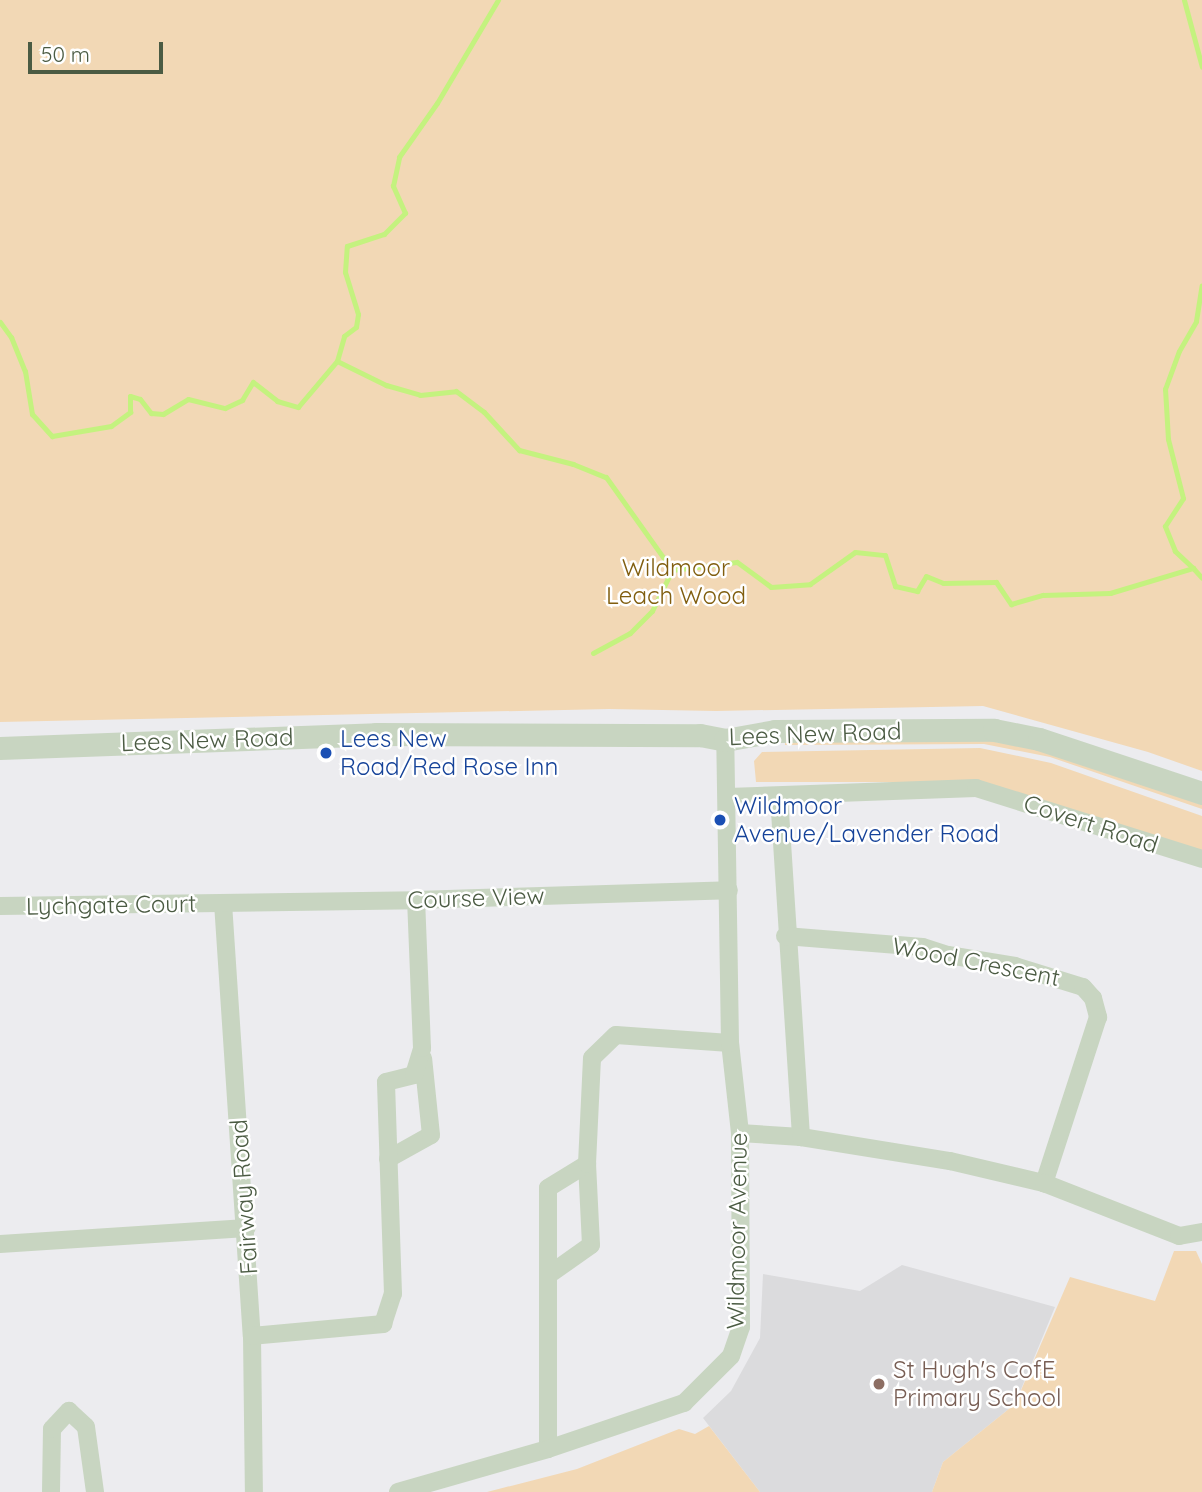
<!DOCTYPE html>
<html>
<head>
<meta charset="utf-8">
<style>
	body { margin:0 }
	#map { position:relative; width:1202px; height:1492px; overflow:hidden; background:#ececef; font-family:Quicksand,sans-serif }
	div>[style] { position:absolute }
	.education>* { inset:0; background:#dbdbdd }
	.green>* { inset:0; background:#f2d8b5 }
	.stream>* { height:5px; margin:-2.5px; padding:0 2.5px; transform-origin:2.5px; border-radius:2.5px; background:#c4f27f }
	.minor>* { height:18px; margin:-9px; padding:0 9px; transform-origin:9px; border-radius:9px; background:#c8d5c1 }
	.tertiary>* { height:23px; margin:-11.5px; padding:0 11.5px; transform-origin:11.5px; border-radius:11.5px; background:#c8d5c1 }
	.dots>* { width:19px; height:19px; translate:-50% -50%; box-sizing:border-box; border:4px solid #fff; border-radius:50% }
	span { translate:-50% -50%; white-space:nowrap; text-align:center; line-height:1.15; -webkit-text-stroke:5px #fff; paint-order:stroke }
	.park-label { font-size:24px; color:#815e0f }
	.street-label { font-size:24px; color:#4b5b43 }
	.transit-label { font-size:24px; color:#164399 }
	.left { translate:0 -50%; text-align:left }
	.education-label { font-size:24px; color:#785e54 }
	.scale { position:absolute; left:28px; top:42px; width:135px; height:32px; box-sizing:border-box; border:4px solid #4b5b43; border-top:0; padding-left:9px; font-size:21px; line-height:24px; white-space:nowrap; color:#4b5b43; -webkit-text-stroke:5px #fff; paint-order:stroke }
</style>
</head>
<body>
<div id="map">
	<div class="education">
		<i style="clip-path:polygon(902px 1265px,1055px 1307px,1015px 1404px,943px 1462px,932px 1492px,760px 1492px,703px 1418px,731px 1391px,760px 1338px,763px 1274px,860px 1291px)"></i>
	</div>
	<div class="green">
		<i style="clip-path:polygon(0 0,1202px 0,1202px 771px,1148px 752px,983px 706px,716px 711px,609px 709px,0 722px)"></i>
		<i style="clip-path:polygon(984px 740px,1051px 752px,1202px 805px,1202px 809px,1050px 757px,984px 744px,785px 745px,785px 741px)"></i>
		<i style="clip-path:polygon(980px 748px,1051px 763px,1202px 816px,1202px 851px,978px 782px,756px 782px,754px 761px,762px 752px)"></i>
		<i style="clip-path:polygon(1174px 1251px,1196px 1251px,1202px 1264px,1202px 1492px,932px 1492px,943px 1462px,1015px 1404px,1070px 1277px,1155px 1301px)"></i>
		<i style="clip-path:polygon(709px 1426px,760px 1492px,487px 1492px,577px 1469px,679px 1429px,695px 1434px)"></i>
	</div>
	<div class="stream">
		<i style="left:1184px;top:0;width:69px;rotate:75deg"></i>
		<i style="left:0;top:322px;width:19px;rotate:54deg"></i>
		<i style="left:11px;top:337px;width:37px;rotate:68deg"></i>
		<i style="left:25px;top:371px;width:44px;rotate:80.8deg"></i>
		<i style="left:32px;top:414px;width:30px;rotate:48deg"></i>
		<i style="left:52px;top:436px;width:60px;rotate:-9.6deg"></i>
		<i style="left:111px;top:426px;width:24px;rotate:-36deg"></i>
		<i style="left:130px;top:412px;width:16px;rotate:-90deg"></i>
		<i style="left:130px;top:396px;width:10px;rotate:17deg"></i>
		<i style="left:140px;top:399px;width:18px;rotate:52deg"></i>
		<i style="left:151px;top:413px;width:12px;rotate:5deg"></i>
		<i style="left:163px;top:414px;width:29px;rotate:-31deg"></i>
		<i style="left:188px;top:399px;width:38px;rotate:14deg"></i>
		<i style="left:225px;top:408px;width:19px;rotate:-25deg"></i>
		<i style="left:242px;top:400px;width:21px;rotate:-59deg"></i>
		<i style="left:253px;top:382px;width:31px;rotate:38deg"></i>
		<i style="left:277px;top:401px;width:22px;rotate:16deg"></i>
		<i style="left:298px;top:407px;width:60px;rotate:-49.7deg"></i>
		<i style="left:337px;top:361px;width:26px;rotate:-74deg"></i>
		<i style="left:344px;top:336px;width:15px;rotate:-37deg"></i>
		<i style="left:356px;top:327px;width:13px;rotate:-81deg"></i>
		<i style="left:358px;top:314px;width:44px;rotate:-107.2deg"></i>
		<i style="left:345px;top:272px;width:26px;rotate:-86deg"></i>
		<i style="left:347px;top:246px;width:39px;rotate:-18deg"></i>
		<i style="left:384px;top:234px;width:30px;rotate:-45deg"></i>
		<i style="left:405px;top:213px;width:30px;rotate:-114deg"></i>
		<i style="left:393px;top:186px;width:30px;rotate:-78deg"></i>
		<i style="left:399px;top:157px;width:66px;rotate:-54.9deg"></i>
		<i style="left:437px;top:103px;width:120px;rotate:-59.4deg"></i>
		<i style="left:337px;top:361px;width:55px;rotate:26.1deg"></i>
		<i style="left:386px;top:385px;width:35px;rotate:16deg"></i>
		<i style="left:420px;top:395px;width:36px;rotate:-6deg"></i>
		<i style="left:456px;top:391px;width:35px;rotate:37deg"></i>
		<i style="left:484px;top:412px;width:52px;rotate:47.4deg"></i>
		<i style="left:519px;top:450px;width:56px;rotate:14.5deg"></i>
		<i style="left:573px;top:464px;width:35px;rotate:22deg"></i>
		<i style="left:606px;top:477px;width:114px;rotate:54.6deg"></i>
		<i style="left:672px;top:570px;width:65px;rotate:-7deg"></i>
		<i style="left:737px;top:562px;width:42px;rotate:36.3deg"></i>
		<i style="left:771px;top:587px;width:39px;rotate:-4deg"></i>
		<i style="left:810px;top:584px;width:55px;rotate:-35.4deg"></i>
		<i style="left:855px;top:552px;width:30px;rotate:6deg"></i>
		<i style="left:885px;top:555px;width:33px;rotate:72deg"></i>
		<i style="left:895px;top:586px;width:23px;rotate:13deg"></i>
		<i style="left:917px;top:591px;width:17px;rotate:-59deg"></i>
		<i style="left:926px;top:576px;width:18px;rotate:22deg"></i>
		<i style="left:943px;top:583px;width:53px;rotate:-1.1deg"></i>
		<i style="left:996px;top:582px;width:27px;rotate:56deg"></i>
		<i style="left:1011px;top:604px;width:33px;rotate:-16deg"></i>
		<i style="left:1043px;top:595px;width:67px;rotate:-1.7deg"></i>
		<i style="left:1110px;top:593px;width:87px;rotate:-16.8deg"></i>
		<i style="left:1193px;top:568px;width:13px;rotate:48deg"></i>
		<i style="left:1193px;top:568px;width:25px;rotate:-137deg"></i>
		<i style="left:1175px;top:551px;width:27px;rotate:-112deg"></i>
		<i style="left:1165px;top:526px;width:33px;rotate:-57deg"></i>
		<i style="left:1183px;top:498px;width:61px;rotate:-104.3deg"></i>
		<i style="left:1168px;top:439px;width:50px;rotate:-93.4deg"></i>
		<i style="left:1165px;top:389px;width:40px;rotate:-69.8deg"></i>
		<i style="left:1179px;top:351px;width:34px;rotate:-60deg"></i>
		<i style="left:1196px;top:321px;width:36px;rotate:-81deg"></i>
		<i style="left:593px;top:653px;width:42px;rotate:-28.4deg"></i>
		<i style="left:630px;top:633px;width:31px;rotate:-45deg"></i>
		<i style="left:652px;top:611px;width:46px;rotate:-64deg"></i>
	</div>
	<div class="minor">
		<i style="left:779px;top:796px;width:342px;rotate:86.3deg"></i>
		<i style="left:728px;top:797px;width:248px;rotate:-2.1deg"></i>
		<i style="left:976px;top:788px;width:237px;rotate:17.4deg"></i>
		<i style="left:223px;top:903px;width:434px;rotate:86.2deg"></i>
		<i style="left:252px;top:1336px;width:156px;rotate:89.3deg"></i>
		<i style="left:0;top:906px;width:416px;rotate:-0.8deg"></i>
		<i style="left:416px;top:900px;width:313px;rotate:-1.8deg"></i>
		<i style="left:785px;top:936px;width:138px;rotate:4.6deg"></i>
		<i style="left:923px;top:947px;width:26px;rotate:18deg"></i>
		<i style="left:948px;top:955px;width:68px;rotate:9.3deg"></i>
		<i style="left:1015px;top:966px;width:71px;rotate:17.2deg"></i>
		<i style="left:1083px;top:987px;width:15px;rotate:48deg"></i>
		<i style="left:1093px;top:998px;width:20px;rotate:75deg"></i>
		<i style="left:1098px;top:1017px;width:175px;rotate:108deg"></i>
		<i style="left:740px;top:1133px;width:61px;rotate:3.8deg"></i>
		<i style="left:801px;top:1137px;width:151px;rotate:9.2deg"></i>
		<i style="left:950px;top:1161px;width:97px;rotate:13.2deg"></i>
		<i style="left:1044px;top:1183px;width:145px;rotate:21.4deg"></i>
		<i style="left:1179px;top:1236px;width:23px;rotate:-10deg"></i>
		<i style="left:388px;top:1159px;width:49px;rotate:-29.2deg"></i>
		<i style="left:431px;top:1135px;width:77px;rotate:-95.9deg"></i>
		<i style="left:0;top:1244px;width:247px;rotate:-3.7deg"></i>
		<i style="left:550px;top:1274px;width:50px;rotate:-35.3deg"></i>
		<i style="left:591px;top:1245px;width:81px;rotate:-92.8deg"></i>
		<i style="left:252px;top:1336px;width:132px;rotate:-5.2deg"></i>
		<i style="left:383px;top:1324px;width:32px;rotate:-72deg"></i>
		<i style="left:393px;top:1294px;width:212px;rotate:-91.9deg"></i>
		<i style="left:386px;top:1082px;width:29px;rotate:-14deg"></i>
		<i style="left:414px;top:1075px;width:28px;rotate:-73deg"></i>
		<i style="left:422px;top:1048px;width:148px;rotate:-92.3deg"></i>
		<i style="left:548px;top:1449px;width:261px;rotate:-90deg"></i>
		<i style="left:548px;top:1188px;width:46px;rotate:-31.6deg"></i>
		<i style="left:587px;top:1164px;width:106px;rotate:-87.3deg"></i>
		<i style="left:592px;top:1058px;width:33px;rotate:-44deg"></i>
		<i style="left:616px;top:1035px;width:114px;rotate:4deg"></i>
		<i style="left:51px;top:1492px;width:63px;rotate:-89.1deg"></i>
		<i style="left:52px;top:1429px;width:25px;rotate:-47deg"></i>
		<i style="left:69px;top:1411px;width:23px;rotate:43deg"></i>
		<i style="left:86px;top:1427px;width:66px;rotate:82.1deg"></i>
		<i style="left:398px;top:1492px;width:156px;rotate:-16deg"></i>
		<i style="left:548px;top:1449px;width:144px;rotate:-18.7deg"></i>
		<i style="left:684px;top:1403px;width:66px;rotate:-45deg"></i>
		<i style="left:731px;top:1356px;width:31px;rotate:-71deg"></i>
		<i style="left:741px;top:1327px;width:194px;rotate:-90.3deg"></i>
		<i style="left:740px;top:1133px;width:91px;rotate:-96.3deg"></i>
		<i style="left:730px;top:1043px;width:303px;rotate:-90.9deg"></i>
	</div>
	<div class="tertiary">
		<i style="left:0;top:748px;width:376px;rotate:-2.1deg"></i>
		<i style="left:376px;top:734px;width:324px;rotate:0.2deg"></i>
		<i style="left:700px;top:735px;width:25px;rotate:11deg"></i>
		<i style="left:725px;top:740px;width:51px;rotate:-10.2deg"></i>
		<i style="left:775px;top:731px;width:219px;rotate:-0.3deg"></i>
		<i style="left:994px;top:730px;width:46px;rotate:11.3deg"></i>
		<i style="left:1039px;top:739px;width:172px;rotate:18.3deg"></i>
	</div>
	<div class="dots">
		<i style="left:326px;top:753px;background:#1a4fb4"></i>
		<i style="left:720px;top:820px;background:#1a4fb4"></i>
		<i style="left:879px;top:1384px;background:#8d6e63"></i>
	</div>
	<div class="park-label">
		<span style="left:676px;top:582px">Wildmoor<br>Leach Wood</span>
	</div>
	<div class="street-label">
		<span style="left:815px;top:734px;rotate:-2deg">Lees New Road</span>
		<span style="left:207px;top:740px;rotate:-2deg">Lees New Road</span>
		<span style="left:1091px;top:824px;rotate:18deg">Covert Road</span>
		<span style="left:476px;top:898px;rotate:-2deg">Course View</span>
		<span style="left:111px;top:905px;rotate:-1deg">Lychgate Court</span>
		<span style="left:976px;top:962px;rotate:11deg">Wood Crescent</span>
		<span style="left:244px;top:1197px;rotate:-94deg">Fairway Road</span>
		<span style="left:737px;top:1231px;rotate:-89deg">Wildmoor Avenue</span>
	</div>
	<div class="transit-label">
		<span class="left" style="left:340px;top:753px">Lees New<br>Road/Red Rose Inn</span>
		<span class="left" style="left:734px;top:820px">Wildmoor<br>Avenue/Lavender Road</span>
	</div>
	<div class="education-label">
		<span class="left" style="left:893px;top:1384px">St Hugh's CofE<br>Primary School</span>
	</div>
	<div class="scale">50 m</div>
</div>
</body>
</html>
